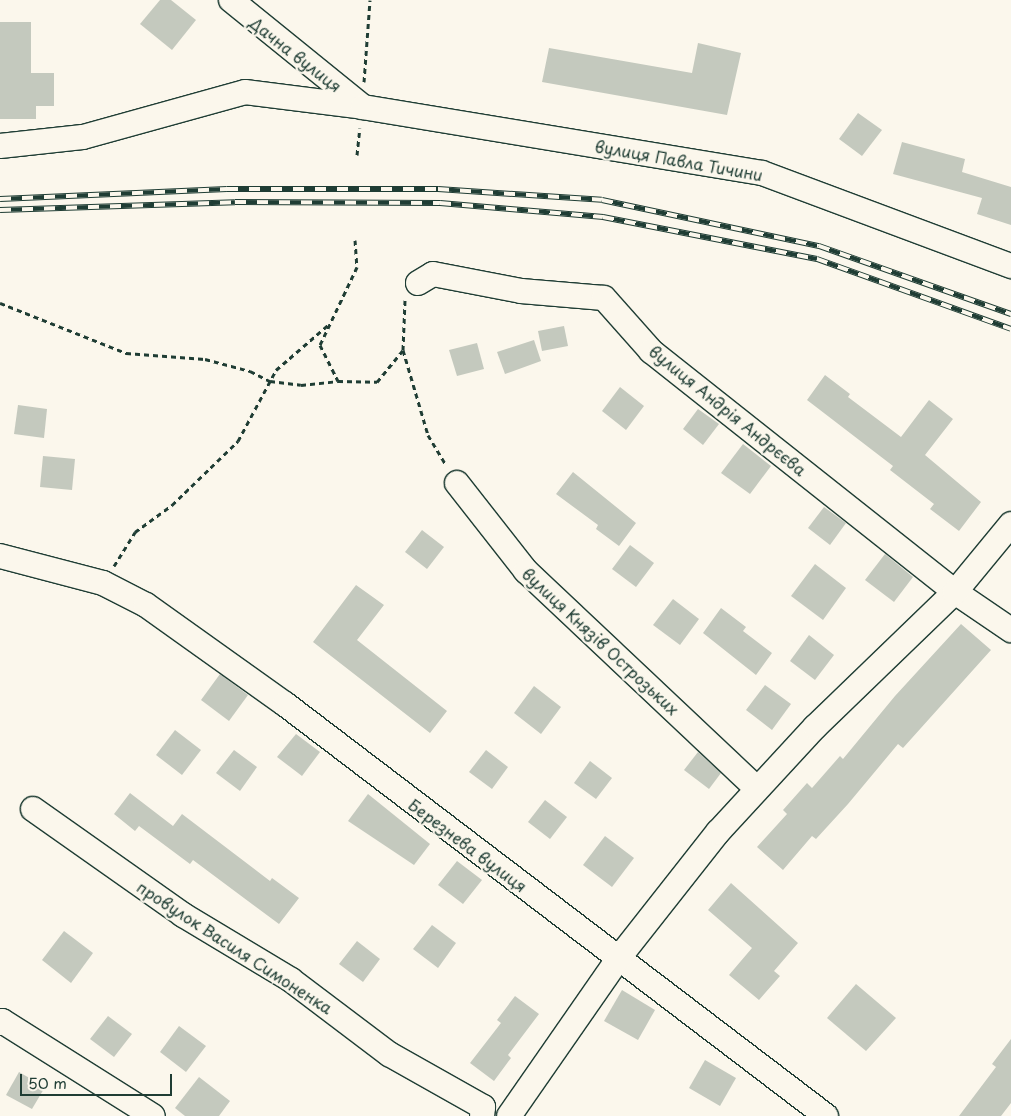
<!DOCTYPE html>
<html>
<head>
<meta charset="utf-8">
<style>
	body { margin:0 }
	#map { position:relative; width:1011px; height:1116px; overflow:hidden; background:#fbf7ec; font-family:"Playpen Sans",sans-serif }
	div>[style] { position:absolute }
	.building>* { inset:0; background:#c4c9be }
	.path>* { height:3px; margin-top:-1.5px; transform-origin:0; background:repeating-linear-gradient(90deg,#1f3d34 0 5px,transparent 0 9px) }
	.roads { filter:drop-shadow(1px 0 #1f3d34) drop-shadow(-1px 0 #1f3d34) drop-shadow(0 1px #1f3d34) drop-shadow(0 -1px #1f3d34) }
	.minor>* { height:24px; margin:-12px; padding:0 12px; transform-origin:12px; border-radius:12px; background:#fbf7ec }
	.rail>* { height:5.5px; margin-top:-2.75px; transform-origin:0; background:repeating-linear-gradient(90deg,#fbf7ec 0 11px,#1f3d34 0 22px); box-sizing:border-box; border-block:1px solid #1f3d34 }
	span { translate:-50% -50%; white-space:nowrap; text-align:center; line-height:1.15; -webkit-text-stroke:4.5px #fbf7ec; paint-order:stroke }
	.street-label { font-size:16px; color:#1f3d34 }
	.scale { position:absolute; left:20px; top:1074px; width:152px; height:22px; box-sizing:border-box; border:2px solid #1f3d34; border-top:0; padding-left:6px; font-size:15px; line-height:18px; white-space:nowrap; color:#1f3d34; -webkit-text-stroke:4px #fbf7ec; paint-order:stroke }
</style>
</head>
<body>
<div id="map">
	<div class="building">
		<i style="clip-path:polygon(160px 0,171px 0,196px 20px,172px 50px,140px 24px)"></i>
		<i style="clip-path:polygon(0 22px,31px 22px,31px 73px,54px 73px,54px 106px,36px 106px,36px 119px,0 119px)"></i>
		<i style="clip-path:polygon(698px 43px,741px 53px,727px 115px,542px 82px,549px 48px,692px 73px)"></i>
		<i style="clip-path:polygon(858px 113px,882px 130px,862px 156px,839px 139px)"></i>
		<i style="clip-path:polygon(902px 142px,965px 159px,962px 172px,1011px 187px,1011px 225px,977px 214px,982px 198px,893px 174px)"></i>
		<i style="clip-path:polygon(564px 326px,568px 346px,542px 351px,538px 331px)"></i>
		<i style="clip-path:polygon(534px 340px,541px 361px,505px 374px,497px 352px)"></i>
		<i style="clip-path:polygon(477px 343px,484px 369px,457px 376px,449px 350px)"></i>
		<i style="clip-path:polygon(825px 375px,850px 394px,848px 397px,901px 437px,929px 400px,953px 419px,925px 455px,981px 502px,959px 531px,930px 509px,934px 504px,890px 470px,893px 466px,807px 400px)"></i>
		<i style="clip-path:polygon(620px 387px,644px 406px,626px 430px,602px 411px)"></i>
		<i style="clip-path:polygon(18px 405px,47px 409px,44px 438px,14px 434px)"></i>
		<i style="clip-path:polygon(698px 409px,719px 424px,703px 445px,683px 429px)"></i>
		<i style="clip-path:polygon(743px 444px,771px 466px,750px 494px,721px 473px)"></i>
		<i style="clip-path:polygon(43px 456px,75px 459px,72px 490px,40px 487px)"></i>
		<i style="clip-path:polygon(573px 472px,636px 523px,619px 546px,596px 529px,598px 525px,556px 494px)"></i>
		<i style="clip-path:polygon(824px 507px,846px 523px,830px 545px,808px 528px)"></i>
		<i style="clip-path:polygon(422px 530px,444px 547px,427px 569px,405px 552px)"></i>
		<i style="clip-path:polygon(630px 545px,654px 563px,636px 587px,612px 569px)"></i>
		<i style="clip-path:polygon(885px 554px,913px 577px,894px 602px,865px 580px)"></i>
		<i style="clip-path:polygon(815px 564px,846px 588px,823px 620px,791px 596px)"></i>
		<i style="clip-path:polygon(356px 585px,384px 605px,357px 640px,447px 711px,430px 733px,313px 642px)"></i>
		<i style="clip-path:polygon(673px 599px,699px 619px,680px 645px,653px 625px)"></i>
		<i style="clip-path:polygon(721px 608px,746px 627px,743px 631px,772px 653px,756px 675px,703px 633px)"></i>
		<i style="clip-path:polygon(961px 624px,991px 650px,903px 748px,898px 744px,848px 804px,816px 839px,812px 836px,783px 870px,757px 847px,787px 814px,783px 810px,807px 783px,812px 788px,840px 756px,843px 759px,895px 696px)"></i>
		<i style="clip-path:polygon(809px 635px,834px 655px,815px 680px,790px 661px)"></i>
		<i style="clip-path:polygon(220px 674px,248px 695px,229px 721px,201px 700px)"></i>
		<i style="clip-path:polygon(765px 685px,791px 704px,772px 730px,746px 710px)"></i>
		<i style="clip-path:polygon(534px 686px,561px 707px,541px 734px,514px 713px)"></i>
		<i style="clip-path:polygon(175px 730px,201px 750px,182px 775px,156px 755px)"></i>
		<i style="clip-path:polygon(296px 734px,320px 752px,302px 776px,277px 757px)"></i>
		<i style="clip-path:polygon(234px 750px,257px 767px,240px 791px,216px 773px)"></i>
		<i style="clip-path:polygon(486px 750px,508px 767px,492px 789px,469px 772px)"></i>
		<i style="clip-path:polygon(698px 752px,721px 773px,709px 789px,684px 770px)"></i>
		<i style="clip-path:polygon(590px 761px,612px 778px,596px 799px,574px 783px)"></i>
		<i style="clip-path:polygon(130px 793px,173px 826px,182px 814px,270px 881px,272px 878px,299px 898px,279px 924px,193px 860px,190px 864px,139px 826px,135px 831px,114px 814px)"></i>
		<i style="clip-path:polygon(368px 794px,430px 844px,414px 865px,348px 821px)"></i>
		<i style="clip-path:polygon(545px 800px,567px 817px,550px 839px,528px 822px)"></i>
		<i style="clip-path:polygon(605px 836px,634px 858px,612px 887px,583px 865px)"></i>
		<i style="clip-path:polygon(457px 861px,482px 880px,463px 904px,438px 885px)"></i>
		<i style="clip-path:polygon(731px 883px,798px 943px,774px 971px,780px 976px,759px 1000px,729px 975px,752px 948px,708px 910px)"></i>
		<i style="clip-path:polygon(432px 925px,456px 943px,438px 968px,413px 949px)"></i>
		<i style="clip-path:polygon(64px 931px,93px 953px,71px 983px,42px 960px)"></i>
		<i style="clip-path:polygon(357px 941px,380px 959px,363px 982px,339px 964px)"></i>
		<i style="clip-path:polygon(856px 984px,896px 1018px,866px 1051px,827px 1018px)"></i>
		<i style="clip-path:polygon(622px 990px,655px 1010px,638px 1040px,604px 1021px)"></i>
		<i style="clip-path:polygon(515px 996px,539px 1014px,508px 1055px,511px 1058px,494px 1081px,470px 1063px,501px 1023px,497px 1020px)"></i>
		<i style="clip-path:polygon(108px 1016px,132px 1034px,114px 1057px,90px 1039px)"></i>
		<i style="clip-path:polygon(179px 1026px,206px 1046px,186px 1072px,160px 1052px)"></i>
		<i style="clip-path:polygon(1011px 1039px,1011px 1103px,1001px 1116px,959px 1116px,996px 1067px,992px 1064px)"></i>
		<i style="clip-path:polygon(705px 1060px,736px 1078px,720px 1106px,689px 1088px)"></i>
		<i style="clip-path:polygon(19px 1072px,45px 1087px,32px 1109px,6px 1095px)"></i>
		<i style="clip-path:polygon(199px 1077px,230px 1101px,219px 1116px,185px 1116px,175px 1108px)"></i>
	</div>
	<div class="path">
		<i style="left:364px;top:82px;width:82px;rotate:-85.8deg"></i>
		<i style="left:357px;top:155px;width:27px;rotate:-84deg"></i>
		<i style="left:355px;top:240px;width:27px;rotate:86deg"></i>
		<i style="left:357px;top:267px;width:86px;rotate:115.4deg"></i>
		<i style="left:320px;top:345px;width:40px;rotate:63.4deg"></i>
		<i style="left:338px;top:381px;width:39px;rotate:1deg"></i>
		<i style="left:377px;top:382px;width:41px;rotate:-50.9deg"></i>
		<i style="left:403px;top:350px;width:50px;rotate:-87.7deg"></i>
		<i style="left:0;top:303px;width:136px;rotate:21.6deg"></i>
		<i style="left:126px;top:353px;width:79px;rotate:4.3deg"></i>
		<i style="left:205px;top:359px;width:47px;rotate:14.9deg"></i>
		<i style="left:250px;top:371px;width:22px;rotate:27deg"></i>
		<i style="left:270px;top:381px;width:31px;rotate:7deg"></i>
		<i style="left:301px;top:385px;width:37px;rotate:-6deg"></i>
		<i style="left:403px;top:350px;width:89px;rotate:73.6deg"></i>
		<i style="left:428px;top:435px;width:35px;rotate:59deg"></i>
		<i style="left:114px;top:566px;width:40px;rotate:-58deg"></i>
		<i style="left:135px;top:532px;width:46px;rotate:-36.1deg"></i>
		<i style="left:172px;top:505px;width:92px;rotate:-44.1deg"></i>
		<i style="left:238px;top:441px;width:81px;rotate:-61.8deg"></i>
		<i style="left:276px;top:370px;width:69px;rotate:-40.9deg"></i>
	</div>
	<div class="roads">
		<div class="minor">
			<i style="left:231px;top:0;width:170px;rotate:39deg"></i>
			<i style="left:0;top:146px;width:83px;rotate:-6.2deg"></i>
			<i style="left:83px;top:137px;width:168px;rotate:-15.5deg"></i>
			<i style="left:245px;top:92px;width:119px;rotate:7.2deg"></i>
			<i style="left:363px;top:107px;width:404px;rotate:9.4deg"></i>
			<i style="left:762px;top:173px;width:266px;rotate:20.5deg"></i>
			<i style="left:418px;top:283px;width:17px;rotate:-31deg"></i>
			<i style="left:433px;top:274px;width:90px;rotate:10.9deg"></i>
			<i style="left:521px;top:291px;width:83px;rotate:4.8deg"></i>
			<i style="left:604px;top:298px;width:71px;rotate:48.4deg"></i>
			<i style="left:651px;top:351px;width:388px;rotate:38.4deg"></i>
			<i style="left:955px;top:592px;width:68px;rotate:34.2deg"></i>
			<i style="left:457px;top:483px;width:112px;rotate:51.9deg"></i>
			<i style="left:526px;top:571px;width:316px;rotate:43.3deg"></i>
			<i style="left:0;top:556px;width:106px;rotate:14.7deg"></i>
			<i style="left:103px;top:583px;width:48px;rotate:27.1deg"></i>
			<i style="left:146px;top:605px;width:171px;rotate:35.5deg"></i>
			<i style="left:285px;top:704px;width:680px;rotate:37.29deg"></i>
			<i style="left:33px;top:809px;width:184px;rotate:35.2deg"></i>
			<i style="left:183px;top:915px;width:126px;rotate:31deg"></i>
			<i style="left:291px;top:980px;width:123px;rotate:37.1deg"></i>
			<i style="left:389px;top:1054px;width:108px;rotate:29.4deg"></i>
			<i style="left:483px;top:1107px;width:9px;rotate:96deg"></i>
			<i style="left:0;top:1023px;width:3px;rotate:-45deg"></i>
			<i style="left:2px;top:1021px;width:178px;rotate:32.2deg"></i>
			<i style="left:509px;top:1116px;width:191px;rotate:-55.2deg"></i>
			<i style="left:618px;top:959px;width:162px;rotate:-51.8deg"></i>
			<i style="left:718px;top:832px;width:143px;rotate:-47.3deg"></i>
			<i style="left:815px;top:727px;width:194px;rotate:-44deg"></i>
			<i style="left:955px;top:592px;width:88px;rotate:-50.5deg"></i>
		</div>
	</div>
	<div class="rail">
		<i style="left:0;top:199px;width:227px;rotate:-2.5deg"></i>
		<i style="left:227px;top:189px;width:211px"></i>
		<i style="left:438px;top:189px;width:164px;rotate:3.8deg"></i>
		<i style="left:602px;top:200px;width:222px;rotate:12deg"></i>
		<i style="left:819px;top:246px;width:204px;rotate:19.5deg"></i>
		<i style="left:0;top:210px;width:235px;rotate:-1.9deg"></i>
		<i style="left:235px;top:202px;width:205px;rotate:0.3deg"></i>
		<i style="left:440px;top:203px;width:164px;rotate:4.9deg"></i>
		<i style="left:603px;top:217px;width:218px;rotate:11.1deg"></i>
		<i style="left:817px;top:259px;width:206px;rotate:19.8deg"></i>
	</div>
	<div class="street-label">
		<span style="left:296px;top:54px;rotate:38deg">Дачна вулиця</span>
		<span style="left:679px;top:160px;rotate:10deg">вулиця Павла Тичини</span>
		<span style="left:728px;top:410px;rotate:39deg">вулиця Андрія Андрєєва</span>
		<span style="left:601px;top:641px;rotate:43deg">вулиця Князів Острозьких</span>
		<span style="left:468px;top:845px;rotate:37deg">Березнева вулиця</span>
		<span style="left:235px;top:947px;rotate:33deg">провулок Василя Симоненка</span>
	</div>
	<div class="scale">50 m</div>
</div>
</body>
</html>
